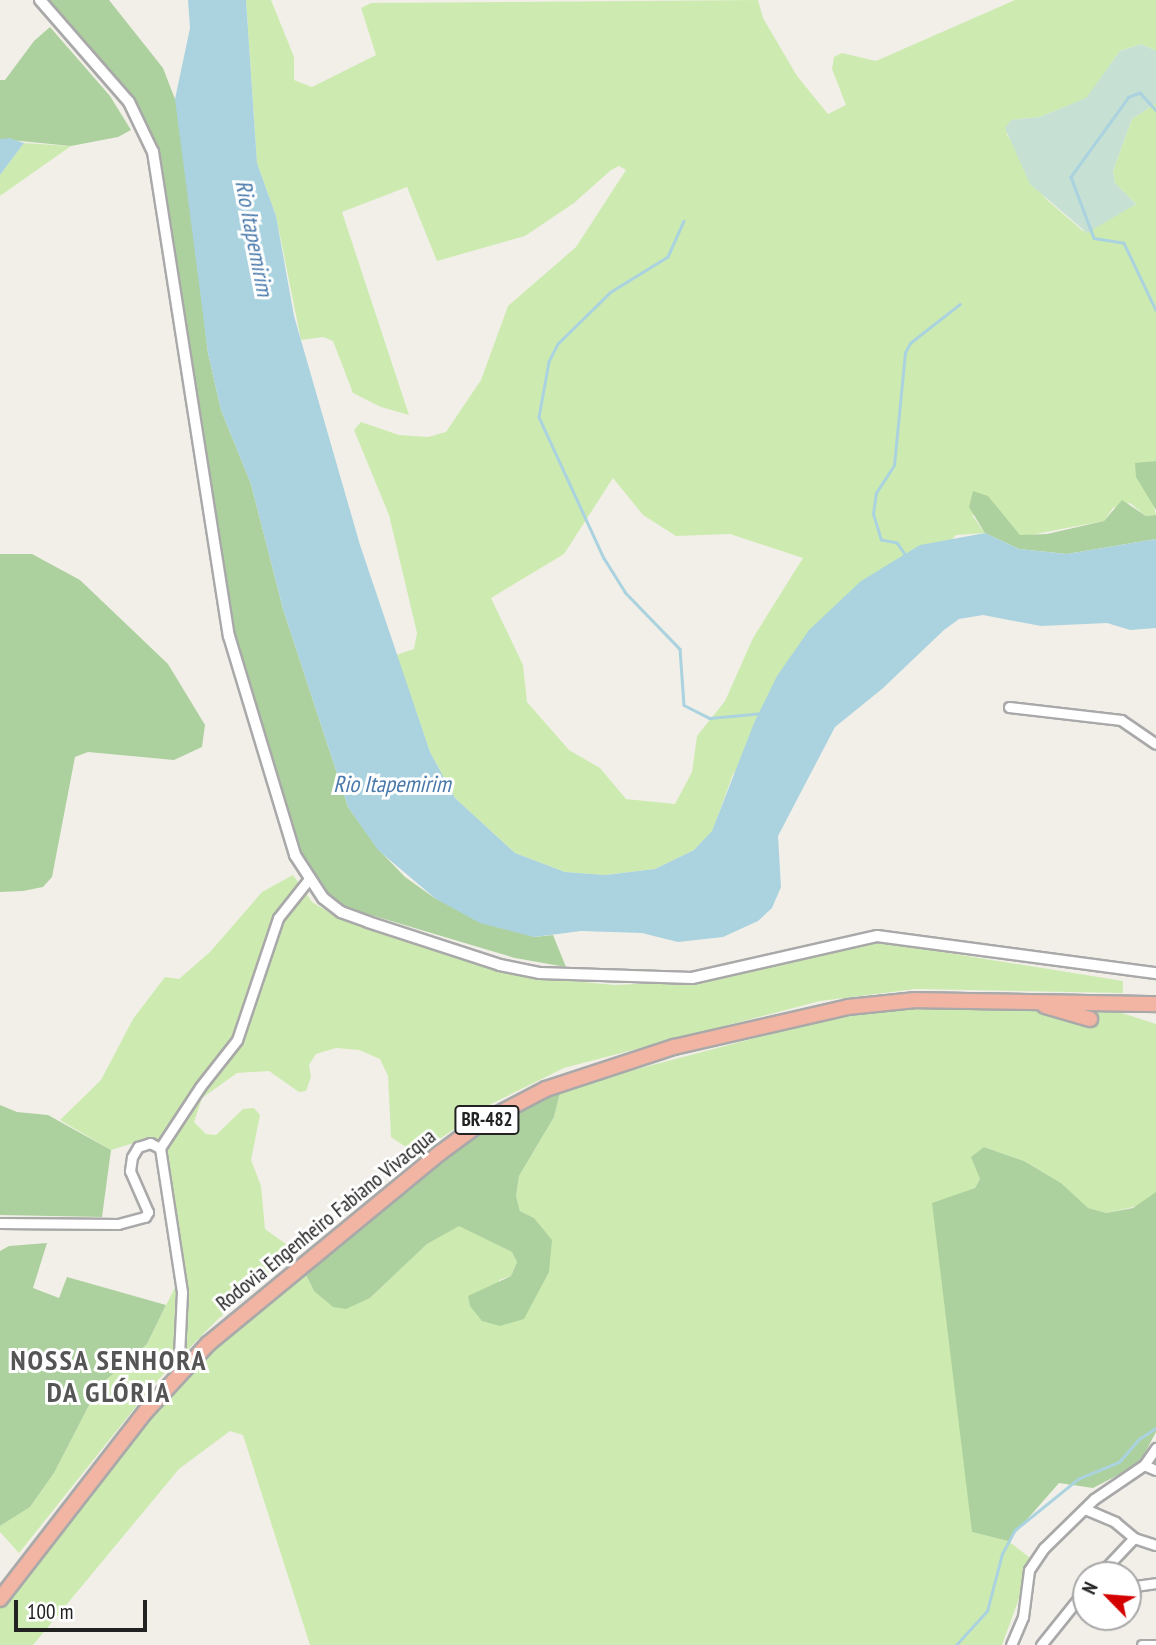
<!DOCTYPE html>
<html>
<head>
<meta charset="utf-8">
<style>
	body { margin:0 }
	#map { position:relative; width:1156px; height:1645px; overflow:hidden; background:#f2efe9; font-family:"PT Sans Narrow",sans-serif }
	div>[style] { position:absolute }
	.grass>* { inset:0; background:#cdebb0 }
	.forest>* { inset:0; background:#add19e }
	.wetland>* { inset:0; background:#c6e0d4 }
	.water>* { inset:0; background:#aad3df }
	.stream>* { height:2.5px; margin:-1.25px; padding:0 1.25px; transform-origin:1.25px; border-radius:1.25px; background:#aad3df }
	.roads { filter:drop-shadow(2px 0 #a9a9a9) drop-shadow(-2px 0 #a9a9a9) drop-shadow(0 2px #a9a9a9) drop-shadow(0 -2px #a9a9a9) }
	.minor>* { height:9px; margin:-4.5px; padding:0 4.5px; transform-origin:4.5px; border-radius:4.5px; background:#fff }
	.tertiary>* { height:10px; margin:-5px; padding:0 5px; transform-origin:5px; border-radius:5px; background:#fff }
	.trunk>* { height:14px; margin:-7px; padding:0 7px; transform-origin:7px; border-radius:7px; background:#f2b4a3 }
	span { translate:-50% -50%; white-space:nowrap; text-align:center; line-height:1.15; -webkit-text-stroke:6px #fff; paint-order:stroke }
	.shield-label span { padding:2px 5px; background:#fff; border:2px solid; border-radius:5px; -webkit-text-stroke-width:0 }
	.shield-label { font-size:19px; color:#222; font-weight:700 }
	.street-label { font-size:21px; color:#222 }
	.water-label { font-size:23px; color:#4a7aab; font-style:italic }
	.district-label { font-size:28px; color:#555; font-weight:700; letter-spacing:2px }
	.north { position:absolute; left:1072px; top:1561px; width:70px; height:70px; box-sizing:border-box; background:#fff; border:2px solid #a7a7a7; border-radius:50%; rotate:295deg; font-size:19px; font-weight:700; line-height:28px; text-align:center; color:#222 }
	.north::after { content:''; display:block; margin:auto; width:24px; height:32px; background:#d40000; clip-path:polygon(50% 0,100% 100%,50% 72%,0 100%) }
	.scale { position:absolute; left:14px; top:1600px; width:133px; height:32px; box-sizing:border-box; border:4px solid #222; border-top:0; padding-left:9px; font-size:21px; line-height:24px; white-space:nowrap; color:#222; -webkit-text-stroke:5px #fff; paint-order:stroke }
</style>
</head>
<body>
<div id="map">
	<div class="grass">
		<i style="clip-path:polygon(evenodd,246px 0,271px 0,294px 57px,294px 80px,312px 87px,376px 55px,361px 8px,371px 3px,758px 0,763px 18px,797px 76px,828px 114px,846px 105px,832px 69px,834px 57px,842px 53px,876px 61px,1015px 0,1156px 0,1156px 51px,1141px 44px,1120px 51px,1087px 98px,1040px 117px,1011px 120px,1007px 135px,1018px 149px,1025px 172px,1046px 199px,1083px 231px,1136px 204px,1115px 183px,1113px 171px,1132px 119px,1156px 103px,1156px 461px,1151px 461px,1144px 487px,1151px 494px,1156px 515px,1146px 516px,1130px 503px,1113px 508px,1104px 521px,1030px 535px,1020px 535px,1004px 516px,972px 515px,985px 533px,956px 535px,733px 774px,712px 832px,694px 850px,655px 869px,605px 875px,565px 872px,515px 853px,455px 798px,430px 752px,396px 655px,414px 649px,417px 633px,389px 515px,354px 430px,361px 422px,399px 435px,428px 437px,446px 432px,481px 380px,508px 306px,576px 247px,626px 170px,619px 166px,611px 170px,574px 203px,525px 236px,437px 261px,407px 187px,342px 212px,409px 415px,381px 407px,353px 393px,333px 341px,323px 337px,301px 340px,276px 216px,257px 163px,246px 0,613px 478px,643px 515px,676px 536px,730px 534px,803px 558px,753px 638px,725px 701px,697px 736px,692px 772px,675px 804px,626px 799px,600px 768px,569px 750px,527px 702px,523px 665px,491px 598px,564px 554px,613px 478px)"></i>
		<i style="clip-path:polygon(24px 143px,71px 146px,0 196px,0 175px)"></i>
		<i style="clip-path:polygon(293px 875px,312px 902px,340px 919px,552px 979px,615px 985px,699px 981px,874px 941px,1123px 981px,1123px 993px,916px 989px,820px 1001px,564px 1068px,491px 1104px,425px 1149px,409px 1149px,391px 1137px,388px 1076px,380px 1059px,359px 1050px,336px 1048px,316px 1054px,309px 1065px,311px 1077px,306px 1091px,299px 1092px,269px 1071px,237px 1073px,202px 1098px,194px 1122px,206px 1134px,216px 1135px,243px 1109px,254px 1108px,260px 1115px,251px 1160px,261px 1186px,265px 1229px,297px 1252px,218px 1319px,154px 1384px,19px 1553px,0 1532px,0 1526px,30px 1507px,54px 1473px,99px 1386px,147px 1344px,184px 1269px,166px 1215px,153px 1137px,111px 1150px,60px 1120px,101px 1080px,133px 1019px,165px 977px,179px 979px,210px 952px,262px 892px)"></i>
		<i style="clip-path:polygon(916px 1007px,1119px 1012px,1156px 1024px,1156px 1192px,1142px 1205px,1106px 1213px,1087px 1208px,1061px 1183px,1024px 1161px,984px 1147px,980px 1179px,975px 1188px,957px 1195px,972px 1532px,1008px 1541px,1033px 1560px,1002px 1645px,310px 1645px,243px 1435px,230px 1431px,179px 1469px,33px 1645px,0 1645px,0 1607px,168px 1396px,249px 1316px,304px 1271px,314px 1291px,370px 1298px,427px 1244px,459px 1225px,512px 1252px,517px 1262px,511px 1276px,499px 1280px,500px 1326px,534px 1218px,520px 1211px,516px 1196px,519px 1176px,554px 1117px,561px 1089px,824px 1020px)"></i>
	</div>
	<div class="forest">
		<i style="clip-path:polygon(44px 0,109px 0,163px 68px,180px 112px,208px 353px,221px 410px,251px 484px,283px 609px,348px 807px,378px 849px,405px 877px,436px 899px,534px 937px,553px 935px,566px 967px,515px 958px,344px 907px,330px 900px,305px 871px,235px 638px,145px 129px)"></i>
		<i style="clip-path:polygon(50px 27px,110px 96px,131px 130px,118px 137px,71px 146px,0 139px,0 80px,5px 80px,34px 41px)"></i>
		<i style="clip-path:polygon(1156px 461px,1156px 510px,1136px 477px,1135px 463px)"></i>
		<i style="clip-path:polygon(973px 491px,988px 496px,1020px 535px,1047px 534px,1104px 521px,1122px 500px,1146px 516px,1156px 515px,1156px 539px,1067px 554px,1019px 549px,985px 533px,969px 507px)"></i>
		<i style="clip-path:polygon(0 554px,32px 554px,80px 580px,168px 664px,205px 725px,202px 747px,174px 760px,88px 752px,75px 757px,52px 877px,43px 887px,23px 891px,0 892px)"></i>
		<i style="clip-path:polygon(561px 1089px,554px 1117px,519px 1176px,516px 1196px,520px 1211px,534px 1218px,552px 1240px,549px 1272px,524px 1319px,500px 1326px,482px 1321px,470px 1306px,468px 1296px,511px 1276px,517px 1262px,512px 1252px,459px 1226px,427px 1244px,370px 1298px,346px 1309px,333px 1307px,314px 1291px,304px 1271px,468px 1142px)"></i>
		<i style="clip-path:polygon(0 1105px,17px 1112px,48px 1115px,111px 1150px,102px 1217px,0 1215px)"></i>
		<i style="clip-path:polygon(984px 1147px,1024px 1161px,1061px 1183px,1088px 1208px,1106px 1213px,1133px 1208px,1156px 1192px,1156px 1432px,1139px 1464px,1093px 1488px,1059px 1483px,1008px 1541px,972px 1532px,932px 1203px,975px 1188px,980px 1179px,971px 1157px)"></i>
		<i style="clip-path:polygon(47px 1243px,33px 1288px,59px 1298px,67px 1277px,166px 1305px,147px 1344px,99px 1386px,54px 1473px,30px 1507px,0 1526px,0 1251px,9px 1246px)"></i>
	</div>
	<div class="wetland">
		<i style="clip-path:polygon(1141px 44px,1156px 51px,1156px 103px,1132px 119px,1113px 171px,1115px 183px,1136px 204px,1087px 233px,1030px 184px,1005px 128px,1011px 120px,1040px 117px,1086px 98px,1120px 51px)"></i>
	</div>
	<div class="water">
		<i style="clip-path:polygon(188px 0,246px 0,257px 163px,276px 216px,294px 316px,360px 545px,430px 752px,455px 798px,515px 853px,565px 872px,605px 875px,655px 869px,694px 850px,712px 831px,754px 723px,777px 676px,809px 630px,861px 581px,920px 545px,985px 533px,1019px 549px,1067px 554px,1156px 539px,1156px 628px,1130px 630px,1107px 623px,1041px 626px,983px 615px,959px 619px,944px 630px,882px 689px,835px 727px,778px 836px,781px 887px,772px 908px,758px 921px,723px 937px,678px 942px,642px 933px,581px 931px,534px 937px,480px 923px,436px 899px,378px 850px,348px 807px,283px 609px,251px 484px,221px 410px,208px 353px,175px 99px,190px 28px)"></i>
		<i style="clip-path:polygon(9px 138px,24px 143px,0 175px,0 139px)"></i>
	</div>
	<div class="stream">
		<i style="left:1156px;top:111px;width:24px;rotate:-132deg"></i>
		<i style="left:1140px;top:93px;width:12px;rotate:160deg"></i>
		<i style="left:1129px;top:97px;width:99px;rotate:125.9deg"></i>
		<i style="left:1071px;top:177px;width:65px;rotate:69.3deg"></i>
		<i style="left:1094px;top:238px;width:30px;rotate:9deg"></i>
		<i style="left:1124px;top:243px;width:74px;rotate:64.5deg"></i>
		<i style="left:684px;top:221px;width:39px;rotate:114deg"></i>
		<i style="left:668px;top:257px;width:67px;rotate:148.4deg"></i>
		<i style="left:611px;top:292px;width:74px;rotate:135.5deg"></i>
		<i style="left:558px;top:344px;width:20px;rotate:117deg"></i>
		<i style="left:549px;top:362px;width:56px;rotate:100.3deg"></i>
		<i style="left:539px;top:417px;width:155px;rotate:65.3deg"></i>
		<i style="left:604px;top:558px;width:40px;rotate:58deg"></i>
		<i style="left:625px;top:592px;width:79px;rotate:46deg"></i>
		<i style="left:680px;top:649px;width:56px;rotate:85.9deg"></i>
		<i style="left:684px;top:705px;width:29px;rotate:27deg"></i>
		<i style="left:710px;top:718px;width:53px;rotate:-5.4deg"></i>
		<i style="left:905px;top:555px;width:14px;rotate:-124deg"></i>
		<i style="left:897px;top:543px;width:16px;rotate:-169deg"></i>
		<i style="left:881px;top:540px;width:27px;rotate:-107deg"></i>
		<i style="left:873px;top:514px;width:21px;rotate:-82deg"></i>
		<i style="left:876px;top:493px;width:33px;rotate:-57deg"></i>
		<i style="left:894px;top:465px;width:113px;rotate:-84.4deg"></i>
		<i style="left:905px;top:353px;width:11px;rotate:-63deg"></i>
		<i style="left:910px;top:343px;width:63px;rotate:-38deg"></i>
		<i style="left:956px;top:1645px;width:46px;rotate:-47.6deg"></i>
		<i style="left:987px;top:1611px;width:59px;rotate:-75.3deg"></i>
		<i style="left:1002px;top:1554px;width:27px;rotate:-62deg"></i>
		<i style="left:1015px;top:1530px;width:81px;rotate:-39deg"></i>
		<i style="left:1078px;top:1479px;width:44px;rotate:-22.5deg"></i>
		<i style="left:1119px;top:1462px;width:30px;rotate:-49deg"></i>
		<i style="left:1139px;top:1439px;width:20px;rotate:-33deg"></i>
	</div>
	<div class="roads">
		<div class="minor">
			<i style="left:1009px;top:707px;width:113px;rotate:6.6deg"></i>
			<i style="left:1121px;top:720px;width:42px;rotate:34.4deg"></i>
			<i style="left:160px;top:1148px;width:73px;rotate:-56.7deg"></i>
			<i style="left:200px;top:1087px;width:60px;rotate:-51.8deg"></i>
			<i style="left:237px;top:1040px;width:129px;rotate:-71.4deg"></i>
			<i style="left:278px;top:918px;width:50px;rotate:-51.5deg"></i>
			<i style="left:0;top:1223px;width:118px;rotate:0.5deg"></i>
			<i style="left:118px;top:1224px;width:28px;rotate:-15deg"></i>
			<i style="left:145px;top:1217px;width:6px;rotate:-59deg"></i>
			<i style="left:148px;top:1212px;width:45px;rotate:-113.7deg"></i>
			<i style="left:130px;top:1171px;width:14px;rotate:-82deg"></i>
			<i style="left:132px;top:1157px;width:12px;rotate:-59deg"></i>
			<i style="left:138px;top:1147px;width:13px;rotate:-18deg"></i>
			<i style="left:150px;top:1143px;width:11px;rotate:27deg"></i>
			<i style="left:160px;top:1148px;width:146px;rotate:81.3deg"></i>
			<i style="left:182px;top:1292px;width:84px;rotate:92.7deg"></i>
			<i style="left:1144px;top:1465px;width:13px;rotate:23deg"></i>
			<i style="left:1085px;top:1509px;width:33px;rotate:23deg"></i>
			<i style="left:1115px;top:1522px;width:25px;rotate:40deg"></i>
			<i style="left:1134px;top:1538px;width:23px;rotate:18deg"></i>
			<i style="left:1099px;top:1575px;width:51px;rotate:-46.6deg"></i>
			<i style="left:1128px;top:1587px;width:28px;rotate:-8deg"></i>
			<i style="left:1011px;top:1645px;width:30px;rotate:-67deg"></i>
			<i style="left:1023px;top:1617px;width:47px;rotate:-82.7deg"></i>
			<i style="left:1029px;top:1570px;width:27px;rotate:-56deg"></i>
			<i style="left:1044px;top:1548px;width:70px;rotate:-44.4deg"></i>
			<i style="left:1094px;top:1499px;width:60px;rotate:-34.2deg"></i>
			<i style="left:1144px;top:1465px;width:21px;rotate:-55deg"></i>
			<i style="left:1041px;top:1645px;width:72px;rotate:-51.2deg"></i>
			<i style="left:1142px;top:1645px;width:14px"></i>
		</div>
		<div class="tertiary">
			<i style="left:40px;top:0;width:135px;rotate:48.9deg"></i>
			<i style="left:129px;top:102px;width:55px;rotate:64.4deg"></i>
			<i style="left:153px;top:152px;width:490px;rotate:81.1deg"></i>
			<i style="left:229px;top:636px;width:229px;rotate:73.2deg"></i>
			<i style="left:295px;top:855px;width:51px;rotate:56.9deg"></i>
			<i style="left:323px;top:898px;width:23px;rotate:38deg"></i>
			<i style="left:341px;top:912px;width:29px;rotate:20deg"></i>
			<i style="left:368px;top:922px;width:139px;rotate:18deg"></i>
			<i style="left:500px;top:965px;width:41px;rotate:11.3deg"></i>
			<i style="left:540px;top:973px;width:152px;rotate:1.9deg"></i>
			<i style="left:692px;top:978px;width:190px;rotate:-12.8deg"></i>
			<i style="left:877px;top:936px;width:281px;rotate:7.6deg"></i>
		</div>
		<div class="trunk">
			<i style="left:1045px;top:1006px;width:47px;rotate:16.1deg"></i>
			<i style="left:0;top:1599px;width:238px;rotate:-52.2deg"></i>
			<i style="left:146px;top:1411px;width:91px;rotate:-47.2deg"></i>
			<i style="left:208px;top:1344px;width:301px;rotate:-39.5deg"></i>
			<i style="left:440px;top:1153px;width:49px;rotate:-36.6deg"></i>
			<i style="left:479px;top:1124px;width:76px;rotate:-27.6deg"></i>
			<i style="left:546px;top:1089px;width:135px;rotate:-18.2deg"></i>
			<i style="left:674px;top:1047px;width:179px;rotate:-12.9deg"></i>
			<i style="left:848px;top:1007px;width:68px;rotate:-5.9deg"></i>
			<i style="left:916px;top:1000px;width:240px;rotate:1deg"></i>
		</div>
	</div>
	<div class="shield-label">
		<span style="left:487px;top:1120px">BR-482</span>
	</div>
	<div class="street-label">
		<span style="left:326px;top:1220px;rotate:-39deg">Rodovia Engenheiro Fabiano Vivacqua</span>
	</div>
	<div class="water-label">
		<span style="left:254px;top:238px;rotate:79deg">Rio Itapemirim</span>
		<span style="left:392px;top:784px">Rio Itapemirim</span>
	</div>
	<div class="district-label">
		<span style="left:109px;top:1376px">NOSSA SENHORA<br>DA GLÓRIA</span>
	</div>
	<div class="north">N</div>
	<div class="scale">100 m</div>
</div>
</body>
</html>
